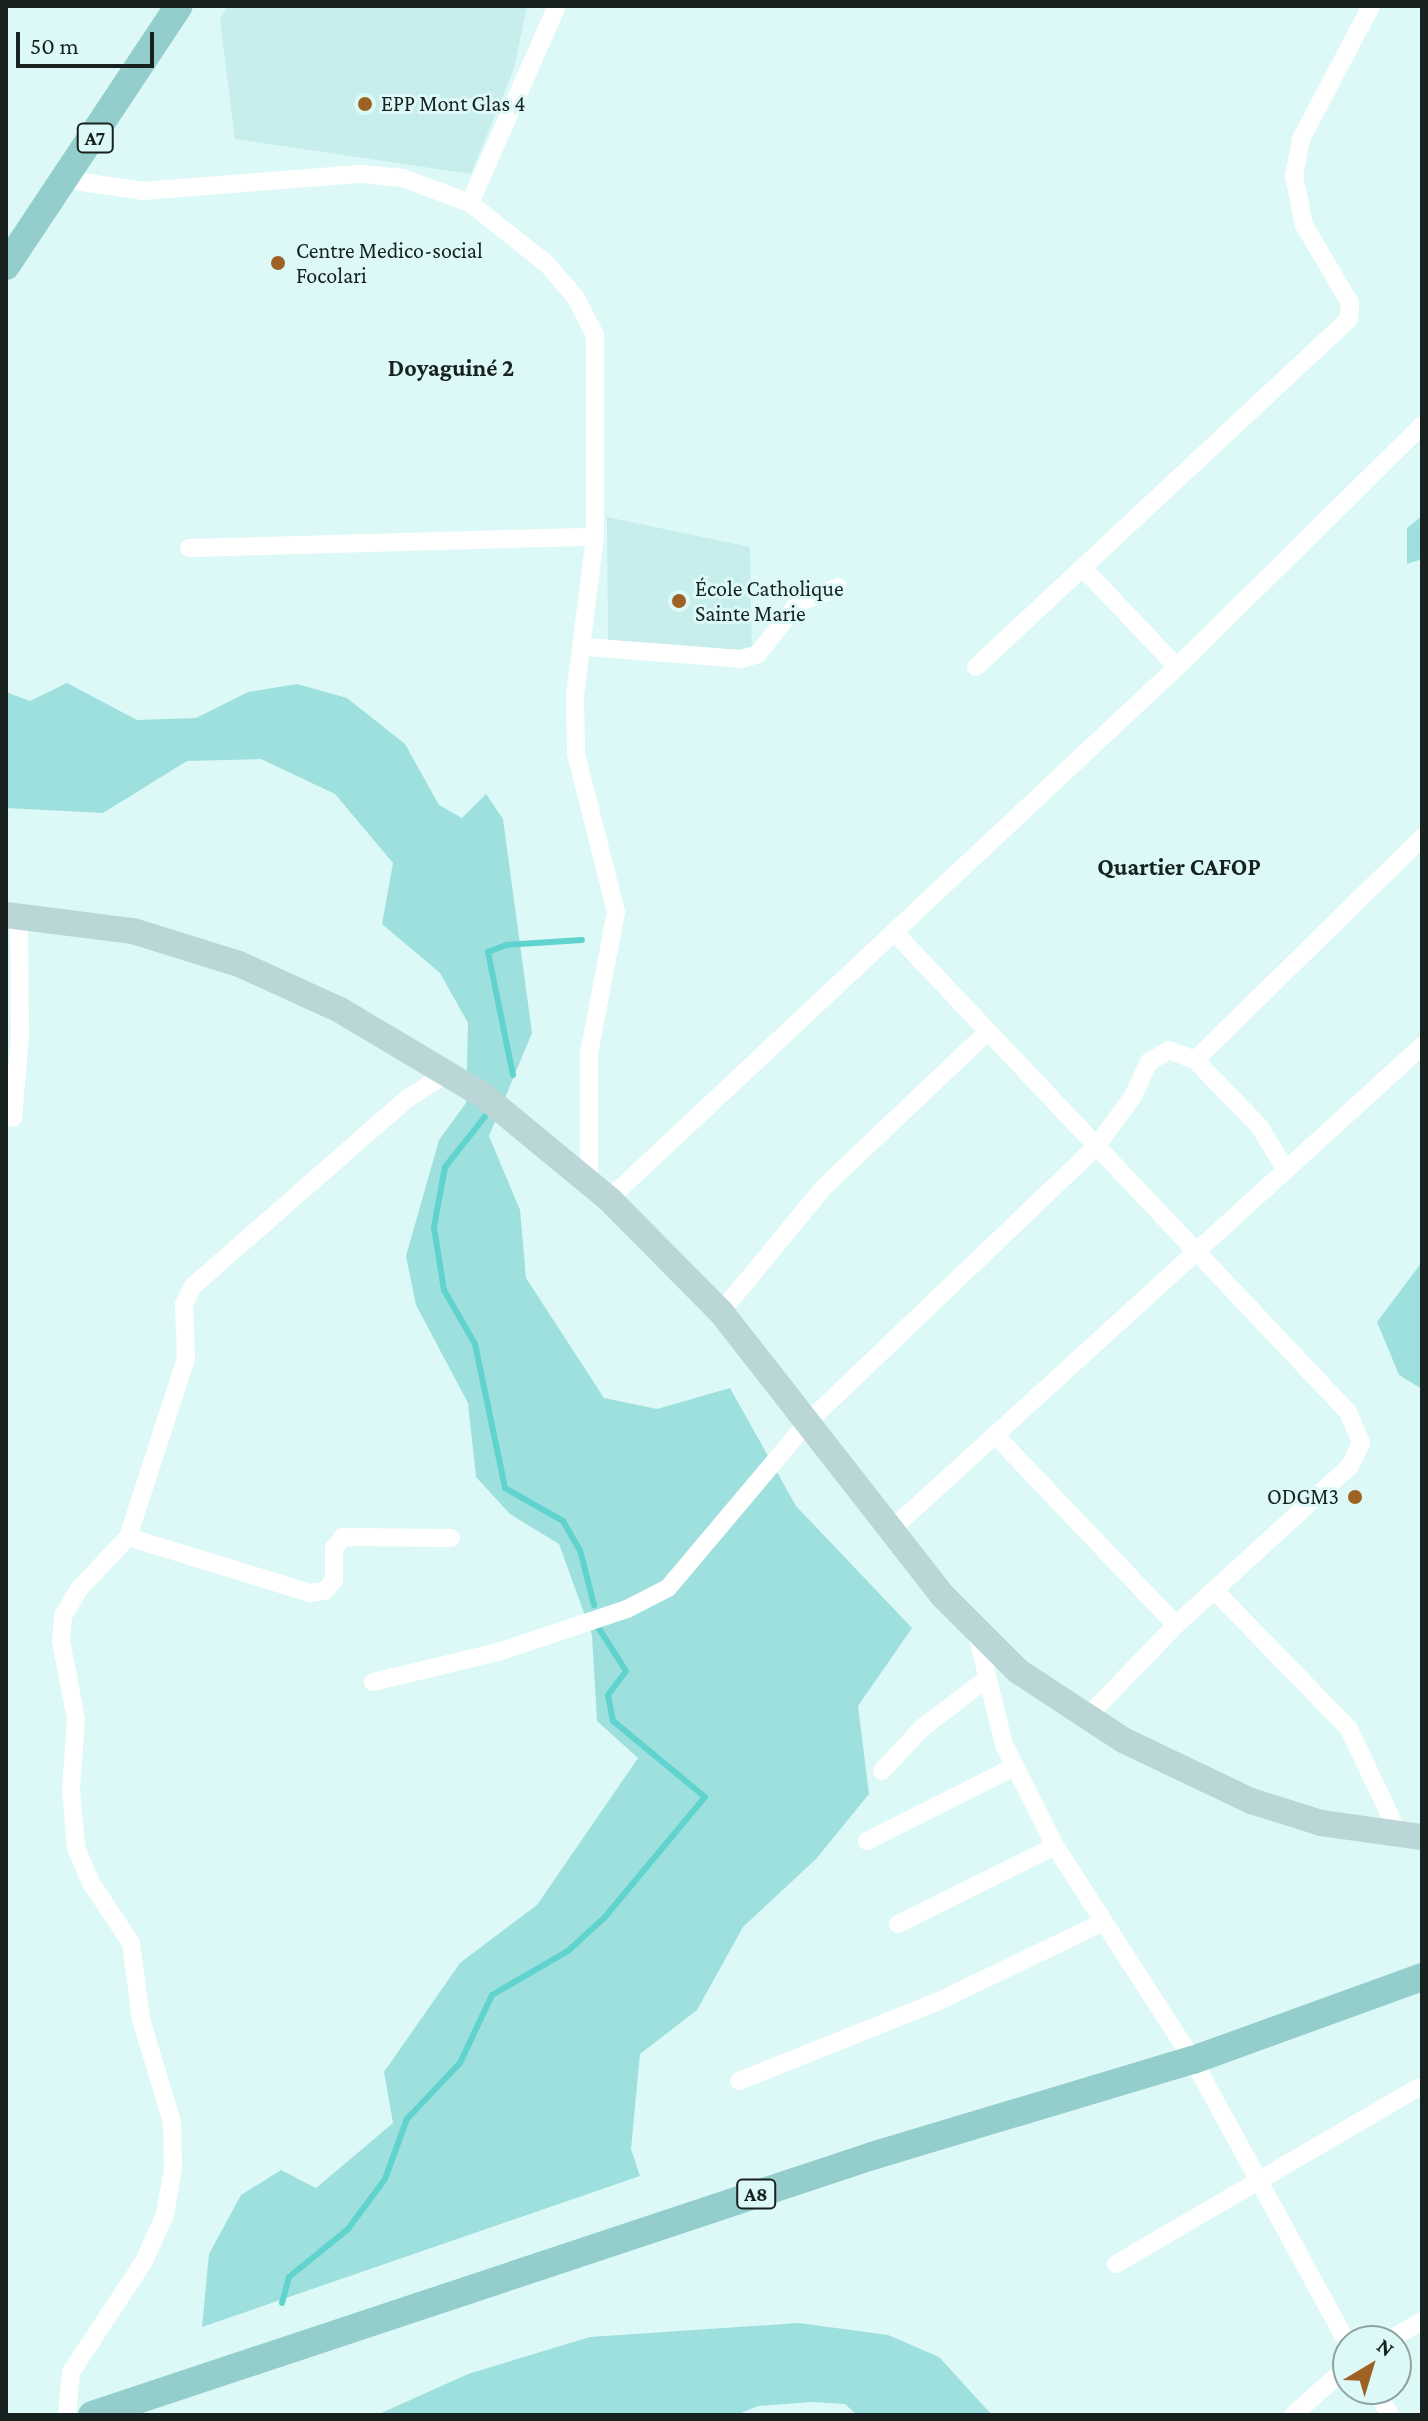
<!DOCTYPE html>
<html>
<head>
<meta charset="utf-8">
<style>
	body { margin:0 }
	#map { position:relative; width:1428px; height:2421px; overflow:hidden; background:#dcf9f7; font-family:"Crimson Pro",serif }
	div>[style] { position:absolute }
	.built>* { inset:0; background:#c7eeec }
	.green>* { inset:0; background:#9ee0dd }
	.stream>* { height:6px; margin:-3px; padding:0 3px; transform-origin:3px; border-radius:3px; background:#60d3ce }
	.street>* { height:18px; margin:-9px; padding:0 9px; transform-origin:9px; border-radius:9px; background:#fff }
	.secondary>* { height:26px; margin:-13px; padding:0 13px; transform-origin:13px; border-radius:13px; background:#bbd6d6 }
	.primary>* { height:28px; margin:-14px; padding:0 14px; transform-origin:14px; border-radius:14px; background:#94cecc }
	.dots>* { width:22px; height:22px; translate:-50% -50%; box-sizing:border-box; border:4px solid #dcf9f7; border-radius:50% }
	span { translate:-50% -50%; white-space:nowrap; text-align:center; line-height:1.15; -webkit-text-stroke:6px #dcf9f7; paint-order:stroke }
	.shield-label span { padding:2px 6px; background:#dcf9f7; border:2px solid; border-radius:6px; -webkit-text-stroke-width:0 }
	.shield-label { font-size:20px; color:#162120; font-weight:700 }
	.poi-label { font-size:22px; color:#162120 }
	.left { translate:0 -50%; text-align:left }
	.right { translate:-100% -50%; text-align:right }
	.neighbourhood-label { font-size:24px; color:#162120; font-weight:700 }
	.frame { position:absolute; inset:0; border:8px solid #162120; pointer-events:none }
	.north { position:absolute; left:1332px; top:2325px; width:80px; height:80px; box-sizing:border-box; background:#dcf9f7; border:2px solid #8da3a1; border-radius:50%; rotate:38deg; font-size:22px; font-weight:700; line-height:32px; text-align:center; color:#162120 }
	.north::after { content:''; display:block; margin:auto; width:28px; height:36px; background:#9e6224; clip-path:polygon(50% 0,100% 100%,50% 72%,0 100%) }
	.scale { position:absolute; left:16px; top:32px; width:138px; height:36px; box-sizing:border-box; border:4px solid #162120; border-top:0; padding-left:10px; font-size:24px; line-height:28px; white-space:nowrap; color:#162120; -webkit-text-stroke:6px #dcf9f7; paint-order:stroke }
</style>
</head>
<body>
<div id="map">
	<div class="built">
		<i style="clip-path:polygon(228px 6px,527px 6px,514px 69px,471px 174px,235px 139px,220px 19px)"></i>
		<i style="clip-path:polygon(607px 517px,750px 547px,752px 651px,608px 640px)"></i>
	</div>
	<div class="green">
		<i style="clip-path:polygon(1422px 516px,1422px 559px,1407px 564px,1407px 528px)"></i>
		<i style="clip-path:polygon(67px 683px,137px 720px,196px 718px,248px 692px,297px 684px,347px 698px,405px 744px,439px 805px,462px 818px,486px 794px,503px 819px,532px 1033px,489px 1136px,520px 1210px,526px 1278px,604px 1398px,657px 1409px,730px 1388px,796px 1506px,912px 1628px,858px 1706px,869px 1794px,816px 1859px,743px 1927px,697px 2010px,640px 2054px,631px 2149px,640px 2176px,202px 2327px,209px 2254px,241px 2195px,281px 2170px,316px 2188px,393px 2123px,384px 2072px,460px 1963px,537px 1905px,638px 1758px,597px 1721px,592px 1635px,559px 1544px,510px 1514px,476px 1477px,468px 1403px,416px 1305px,406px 1256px,439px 1140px,466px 1103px,468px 1023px,440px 973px,382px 924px,393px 863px,335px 794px,261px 759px,187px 761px,103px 813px,6px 808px,6px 692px,30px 701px)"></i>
		<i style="clip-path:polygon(1422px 1262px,1422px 1389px,1399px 1375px,1377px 1322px)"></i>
		<i style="clip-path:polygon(799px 2323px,888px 2335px,939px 2357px,992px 2415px,857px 2415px,845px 2404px,813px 2402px,758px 2406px,736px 2415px,377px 2415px,468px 2374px,590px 2337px)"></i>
	</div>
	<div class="stream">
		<i style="left:513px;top:1075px;width:126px;rotate:-101.5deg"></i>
		<i style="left:488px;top:952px;width:19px;rotate:-21deg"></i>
		<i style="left:506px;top:945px;width:76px;rotate:-3.8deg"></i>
		<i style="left:487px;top:1114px;width:68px;rotate:128.4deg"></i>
		<i style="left:445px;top:1167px;width:61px;rotate:100.4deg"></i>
		<i style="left:434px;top:1227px;width:64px;rotate:81deg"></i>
		<i style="left:444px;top:1290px;width:62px;rotate:60.1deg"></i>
		<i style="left:475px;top:1344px;width:147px;rotate:78.2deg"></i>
		<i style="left:505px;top:1488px;width:67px;rotate:29.6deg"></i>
		<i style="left:563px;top:1521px;width:34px;rotate:60deg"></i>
		<i style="left:580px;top:1550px;width:57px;rotate:75.7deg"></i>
		<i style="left:282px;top:2303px;width:27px;rotate:-75deg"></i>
		<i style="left:289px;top:2277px;width:76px;rotate:-39.1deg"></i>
		<i style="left:348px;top:2229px;width:62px;rotate:-53.5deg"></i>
		<i style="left:385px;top:2179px;width:64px;rotate:-69.9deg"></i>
		<i style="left:407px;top:2119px;width:77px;rotate:-46.6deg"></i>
		<i style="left:460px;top:2063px;width:75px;rotate:-64.8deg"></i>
		<i style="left:492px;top:1995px;width:88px;rotate:-30.1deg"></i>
		<i style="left:568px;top:1951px;width:50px;rotate:-42.6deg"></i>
		<i style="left:605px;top:1917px;width:156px;rotate:-50.2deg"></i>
		<i style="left:705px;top:1797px;width:119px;rotate:-140.4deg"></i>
		<i style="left:613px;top:1721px;width:26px;rotate:-101deg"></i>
		<i style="left:608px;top:1695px;width:30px;rotate:-53deg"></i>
		<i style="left:626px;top:1671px;width:52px;rotate:-122.5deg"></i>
	</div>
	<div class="street">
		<i style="left:68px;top:180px;width:76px;rotate:8.3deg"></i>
		<i style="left:143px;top:191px;width:219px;rotate:-4.5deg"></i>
		<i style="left:361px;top:174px;width:42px;rotate:5.4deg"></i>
		<i style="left:403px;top:178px;width:72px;rotate:20.5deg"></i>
		<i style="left:470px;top:203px;width:98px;rotate:38.4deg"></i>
		<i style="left:547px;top:264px;width:45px;rotate:49.5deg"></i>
		<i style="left:576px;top:298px;width:42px;rotate:62.8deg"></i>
		<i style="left:595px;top:335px;width:202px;rotate:90deg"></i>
		<i style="left:595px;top:537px;width:159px;rotate:97.2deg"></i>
		<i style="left:575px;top:695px;width:59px;rotate:89deg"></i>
		<i style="left:576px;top:754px;width:163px;rotate:75.8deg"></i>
		<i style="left:616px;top:912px;width:144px;rotate:100.8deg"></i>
		<i style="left:589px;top:1053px;width:129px;rotate:90deg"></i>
		<i style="left:470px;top:203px;width:215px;rotate:-66.2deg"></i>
		<i style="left:189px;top:548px;width:406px;rotate:-1.6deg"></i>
		<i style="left:1084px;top:569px;width:135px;rotate:46.5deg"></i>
		<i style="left:586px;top:647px;width:155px;rotate:4.4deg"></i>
		<i style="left:741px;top:659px;width:18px;rotate:-16deg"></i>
		<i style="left:758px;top:654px;width:65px;rotate:-51.9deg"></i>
		<i style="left:798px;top:603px;width:43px;rotate:-21.8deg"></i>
		<i style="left:976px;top:667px;width:510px;rotate:-43.01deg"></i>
		<i style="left:1349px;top:319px;width:16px;rotate:-86deg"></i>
		<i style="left:1350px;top:303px;width:91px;rotate:-120.5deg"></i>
		<i style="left:1304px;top:225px;width:50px;rotate:-101.5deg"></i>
		<i style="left:1294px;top:176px;width:38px;rotate:-79deg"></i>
		<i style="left:1301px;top:139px;width:150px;rotate:-62.2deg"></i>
		<i style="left:896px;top:934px;width:658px;rotate:46.6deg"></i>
		<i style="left:1348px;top:1412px;width:34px;rotate:67deg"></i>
		<i style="left:1361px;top:1443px;width:25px;rotate:116deg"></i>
		<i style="left:1350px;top:1466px;width:236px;rotate:137.6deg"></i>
		<i style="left:1176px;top:1625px;width:129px;rotate:134.1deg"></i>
		<i style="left:1195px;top:1060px;width:93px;rotate:45.9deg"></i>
		<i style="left:1260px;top:1127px;width:49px;rotate:59.2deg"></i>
		<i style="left:13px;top:1118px;width:82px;rotate:-85.1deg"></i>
		<i style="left:20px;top:1036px;width:121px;rotate:-90.5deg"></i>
		<i style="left:609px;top:1199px;width:778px;rotate:-43.13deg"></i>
		<i style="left:1177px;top:667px;width:344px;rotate:-44.6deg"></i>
		<i style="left:721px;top:1312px;width:163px;rotate:-50.5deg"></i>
		<i style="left:825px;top:1186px;width:222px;rotate:-43.5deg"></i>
		<i style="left:996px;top:1436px;width:261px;rotate:46.4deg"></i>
		<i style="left:893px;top:1528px;width:716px;rotate:-42.34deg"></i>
		<i style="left:128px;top:1537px;width:190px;rotate:17.1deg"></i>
		<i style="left:310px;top:1593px;width:15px;rotate:-8deg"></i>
		<i style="left:325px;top:1591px;width:14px;rotate:-51deg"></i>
		<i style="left:334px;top:1580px;width:32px;rotate:-90deg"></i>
		<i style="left:334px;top:1548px;width:14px;rotate:-51deg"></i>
		<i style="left:343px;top:1537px;width:108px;rotate:0.5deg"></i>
		<i style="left:1214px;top:1590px;width:194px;rotate:45.8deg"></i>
		<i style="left:1349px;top:1729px;width:117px;rotate:64.7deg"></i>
		<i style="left:977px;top:1634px;width:114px;rotate:76.3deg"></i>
		<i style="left:1004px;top:1745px;width:113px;rotate:63.2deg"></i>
		<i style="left:1055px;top:1846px;width:255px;rotate:57.2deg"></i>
		<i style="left:1193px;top:2060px;width:324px;rotate:61.4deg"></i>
		<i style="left:373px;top:1682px;width:129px;rotate:-13.5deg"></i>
		<i style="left:498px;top:1652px;width:136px;rotate:-18.4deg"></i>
		<i style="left:627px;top:1609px;width:46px;rotate:-27.1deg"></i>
		<i style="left:668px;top:1588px;width:216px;rotate:-49.9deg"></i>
		<i style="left:807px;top:1423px;width:398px;rotate:-43.7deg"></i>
		<i style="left:1095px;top:1148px;width:64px;rotate:-53.8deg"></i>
		<i style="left:1133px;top:1096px;width:38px;rotate:-65deg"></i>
		<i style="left:1149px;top:1062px;width:23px;rotate:-31deg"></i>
		<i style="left:1169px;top:1050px;width:28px;rotate:21deg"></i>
		<i style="left:1195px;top:1060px;width:318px;rotate:-44.4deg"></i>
		<i style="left:882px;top:1771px;width:59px;rotate:-47.1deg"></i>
		<i style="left:922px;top:1728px;width:79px;rotate:-37.3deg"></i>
		<i style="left:867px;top:1841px;width:165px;rotate:-26.7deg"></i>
		<i style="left:898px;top:1924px;width:175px;rotate:-26.4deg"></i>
		<i style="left:739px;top:2081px;width:215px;rotate:-21.8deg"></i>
		<i style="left:939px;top:2001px;width:182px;rotate:-25.7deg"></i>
		<i style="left:1116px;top:2264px;width:349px;rotate:-30.3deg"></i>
		<i style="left:1387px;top:2341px;width:40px;rotate:-29.7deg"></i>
		<i style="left:1375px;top:2389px;width:30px;rotate:60deg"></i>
		<i style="left:67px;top:2415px;width:43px;rotate:-84.7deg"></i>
		<i style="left:71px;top:2372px;width:131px;rotate:-56.6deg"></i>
		<i style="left:143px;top:2263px;width:53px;rotate:-65.4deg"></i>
		<i style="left:165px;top:2215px;width:48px;rotate:-80.3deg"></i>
		<i style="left:173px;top:2168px;width:46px;rotate:-91.2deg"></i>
		<i style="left:172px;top:2122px;width:108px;rotate:-106.8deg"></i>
		<i style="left:141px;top:2019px;width:77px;rotate:-97.5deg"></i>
		<i style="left:131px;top:1943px;width:72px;rotate:-123.7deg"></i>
		<i style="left:91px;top:1883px;width:39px;rotate:-113deg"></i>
		<i style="left:76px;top:1847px;width:58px;rotate:-94.9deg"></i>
		<i style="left:71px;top:1789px;width:70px;rotate:-85.9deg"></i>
		<i style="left:76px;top:1719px;width:79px;rotate:-100.9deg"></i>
		<i style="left:61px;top:1641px;width:25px;rotate:-85deg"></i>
		<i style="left:63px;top:1616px;width:31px;rotate:-59deg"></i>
		<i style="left:79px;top:1589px;width:71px;rotate:-46.7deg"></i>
		<i style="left:128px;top:1537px;width:187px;rotate:-72deg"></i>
		<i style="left:186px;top:1359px;width:55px;rotate:-92.1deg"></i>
		<i style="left:184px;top:1304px;width:20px;rotate:-63deg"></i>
		<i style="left:193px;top:1286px;width:286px;rotate:-41.2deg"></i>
		<i style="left:408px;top:1098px;width:47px;rotate:-32deg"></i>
		<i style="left:1293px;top:2415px;width:74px;rotate:-41.7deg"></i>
	</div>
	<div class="secondary">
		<i style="left:6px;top:915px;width:128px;rotate:7.2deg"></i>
		<i style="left:133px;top:931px;width:111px;rotate:17.3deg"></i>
		<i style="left:239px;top:964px;width:111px;rotate:24.5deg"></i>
		<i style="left:340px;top:1010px;width:168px;rotate:30.8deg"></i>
		<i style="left:484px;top:1096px;width:162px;rotate:39.5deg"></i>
		<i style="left:609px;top:1199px;width:159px;rotate:45.3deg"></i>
		<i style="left:721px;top:1312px;width:360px;rotate:52deg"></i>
		<i style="left:943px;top:1596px;width:106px;rotate:45deg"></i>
		<i style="left:1018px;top:1671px;width:126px;rotate:33.3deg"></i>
		<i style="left:1123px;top:1740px;width:142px;rotate:25.5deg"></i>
		<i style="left:1251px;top:1801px;width:73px;rotate:17.4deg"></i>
		<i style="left:1321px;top:1823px;width:102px;rotate:7.9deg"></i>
	</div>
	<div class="primary">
		<i style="left:6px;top:266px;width:312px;rotate:-56.4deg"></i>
		<i style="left:92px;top:2415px;width:822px;rotate:-18.37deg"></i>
		<i style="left:872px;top:2156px;width:335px;rotate:-16.7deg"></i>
		<i style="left:1193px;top:2060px;width:244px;rotate:-19.9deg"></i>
	</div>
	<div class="dots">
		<i style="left:365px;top:104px;background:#9e6224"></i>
		<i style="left:278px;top:263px;background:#9e6224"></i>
		<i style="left:679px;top:601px;background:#9e6224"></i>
		<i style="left:1355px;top:1497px;background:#9e6224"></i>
	</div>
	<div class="shield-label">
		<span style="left:95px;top:138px">A7</span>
		<span style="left:756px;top:2194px">A8</span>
	</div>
	<div class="poi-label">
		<span class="left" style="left:381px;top:104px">EPP Mont Glas 4</span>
		<span class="left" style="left:296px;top:263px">Centre Medico-social<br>Focolari</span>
		<span class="left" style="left:695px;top:601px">École Catholique<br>Sainte Marie</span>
		<span class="right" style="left:1339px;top:1497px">ODGM3</span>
	</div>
	<div class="neighbourhood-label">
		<span style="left:451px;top:368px">Doyaguiné 2</span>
		<span style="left:1179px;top:867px">Quartier CAFOP</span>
	</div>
	<div class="frame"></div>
	<div class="north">N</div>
	<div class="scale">50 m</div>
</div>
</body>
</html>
